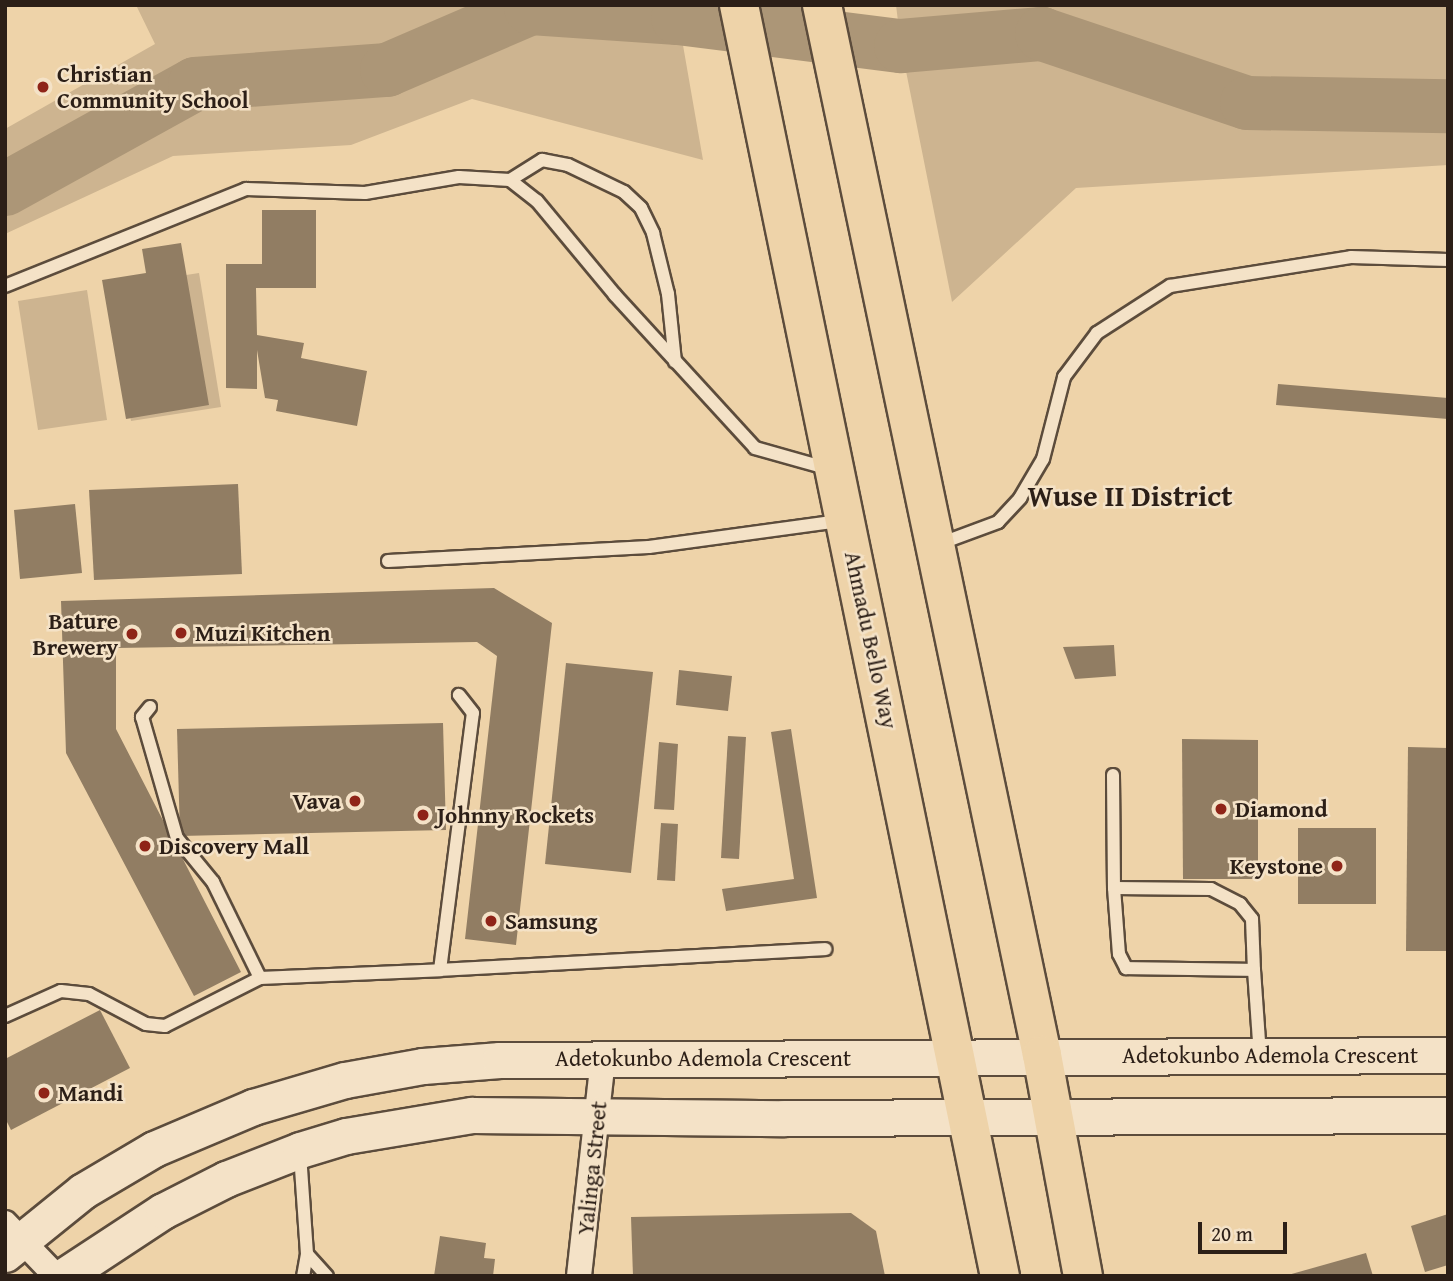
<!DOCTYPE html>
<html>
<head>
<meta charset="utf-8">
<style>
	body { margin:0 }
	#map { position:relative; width:1453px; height:1281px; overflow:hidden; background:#eed3a9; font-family:"Gentium Book Plus",serif }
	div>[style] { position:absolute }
	.green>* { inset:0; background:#cdb490 }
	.river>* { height:54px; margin:-27px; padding:0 27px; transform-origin:27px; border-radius:27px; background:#ac9677 }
	.building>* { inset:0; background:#917d63 }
	.roads { filter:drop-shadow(2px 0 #5c4c3c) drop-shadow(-2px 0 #5c4c3c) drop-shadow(0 2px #5c4c3c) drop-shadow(0 -2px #5c4c3c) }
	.service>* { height:12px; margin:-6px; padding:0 6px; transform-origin:6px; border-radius:6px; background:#f4e2c7 }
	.minor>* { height:24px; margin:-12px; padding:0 12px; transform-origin:12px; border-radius:12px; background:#f4e2c7 }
	.secondary>* { height:35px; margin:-17.5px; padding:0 17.5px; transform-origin:17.5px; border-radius:17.5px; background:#f4e2c7 }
	.primary>* { height:38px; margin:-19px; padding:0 19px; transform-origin:19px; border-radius:19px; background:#eed3a9 }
	.dots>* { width:19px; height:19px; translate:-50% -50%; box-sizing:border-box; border:4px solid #f4e2c7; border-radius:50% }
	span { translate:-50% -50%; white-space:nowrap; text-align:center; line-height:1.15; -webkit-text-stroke:5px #f4e2c7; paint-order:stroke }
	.poi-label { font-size:23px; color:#2c1f17; font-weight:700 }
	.left { translate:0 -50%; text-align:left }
	.right { translate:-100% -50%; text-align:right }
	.street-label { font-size:23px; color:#2c1f17 }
	.district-label { font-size:30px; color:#2c1f17; font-weight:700 }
	.frame { position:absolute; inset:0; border:7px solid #2c1f17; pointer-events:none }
	.scale { position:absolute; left:1198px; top:1222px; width:89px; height:32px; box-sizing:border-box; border:4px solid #2c1f17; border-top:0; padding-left:9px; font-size:21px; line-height:24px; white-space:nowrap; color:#2c1f17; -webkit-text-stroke:5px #f4e2c7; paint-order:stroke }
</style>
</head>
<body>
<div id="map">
	<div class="green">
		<i style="clip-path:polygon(136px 5px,676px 5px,703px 160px,472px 99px,351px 145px,173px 156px,5px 234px,5px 129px,155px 44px)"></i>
		<i style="clip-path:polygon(896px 5px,1448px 5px,1448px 165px,1076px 188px,952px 302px,901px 46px)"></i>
		<i style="clip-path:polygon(199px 273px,221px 407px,131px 421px,109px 287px)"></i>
		<i style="clip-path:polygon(87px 290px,107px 420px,38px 430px,18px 301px)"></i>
	</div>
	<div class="river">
		<i style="left:5px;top:189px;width:217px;rotate:-28.9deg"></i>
		<i style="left:195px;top:84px;width:193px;rotate:-4.2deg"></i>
		<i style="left:387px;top:70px;width:157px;rotate:-23.3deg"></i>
		<i style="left:531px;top:8px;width:147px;rotate:3.9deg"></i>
		<i style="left:678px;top:18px;width:225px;rotate:7.2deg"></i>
		<i style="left:901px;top:46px;width:142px;rotate:-4.9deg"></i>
		<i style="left:1042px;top:34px;width:216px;rotate:18.6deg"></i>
		<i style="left:1247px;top:103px;width:201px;rotate:0.9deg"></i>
	</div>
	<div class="building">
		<i style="clip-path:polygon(262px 210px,316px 210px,316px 288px,256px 288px,257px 335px,304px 343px,301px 358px,367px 371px,357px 426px,276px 411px,278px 400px,265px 398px,257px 350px,257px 389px,226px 388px,226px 264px,262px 264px)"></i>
		<i style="clip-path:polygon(181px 243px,209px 405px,126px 419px,102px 280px,146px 273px,142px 249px)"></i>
		<i style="clip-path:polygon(1278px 384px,1448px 398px,1448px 419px,1276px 405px)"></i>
		<i style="clip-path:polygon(238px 484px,242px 574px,94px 580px,89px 490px)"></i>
		<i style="clip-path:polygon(75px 504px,82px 573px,20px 579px,14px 510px)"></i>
		<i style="clip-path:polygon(494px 588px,552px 623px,516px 945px,465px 939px,497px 656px,477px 642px,116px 648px,116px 729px,241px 972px,194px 996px,66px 753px,61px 601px)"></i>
		<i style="clip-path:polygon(1114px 645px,1116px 676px,1075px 679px,1063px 647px)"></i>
		<i style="clip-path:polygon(566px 663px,653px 672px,631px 873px,545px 864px)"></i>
		<i style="clip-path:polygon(679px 670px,732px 676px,728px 711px,676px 705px)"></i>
		<i style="clip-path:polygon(443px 723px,446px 830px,180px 836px,177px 729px)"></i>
		<i style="clip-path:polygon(791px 729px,817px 898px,726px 911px,722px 889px,794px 879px,771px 732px)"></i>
		<i style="clip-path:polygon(728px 736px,746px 737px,739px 859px,721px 858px)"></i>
		<i style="clip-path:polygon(1182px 739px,1258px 740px,1258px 879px,1183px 879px)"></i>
		<i style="clip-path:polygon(659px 742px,678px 744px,674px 810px,654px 809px)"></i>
		<i style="clip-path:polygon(1408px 747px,1448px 748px,1448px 951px,1406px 951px)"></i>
		<i style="clip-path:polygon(661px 823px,678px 824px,675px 881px,657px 880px)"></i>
		<i style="clip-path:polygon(1298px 828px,1376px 828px,1376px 904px,1298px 904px)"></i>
		<i style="clip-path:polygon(100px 1010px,130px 1068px,11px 1130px,5px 1118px,5px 1059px)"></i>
		<i style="clip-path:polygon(851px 1213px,876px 1231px,885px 1276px,633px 1276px,631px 1217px)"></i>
		<i style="clip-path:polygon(1448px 1214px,1448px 1265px,1425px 1272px,1411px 1226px)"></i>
		<i style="clip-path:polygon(440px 1236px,486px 1243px,484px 1258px,495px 1259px,493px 1276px,434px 1276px)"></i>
		<i style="clip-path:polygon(1366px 1253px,1373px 1276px,1288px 1276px,1288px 1275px)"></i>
	</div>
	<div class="roads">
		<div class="service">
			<i style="left:510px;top:180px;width:38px;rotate:-32deg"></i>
			<i style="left:542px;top:160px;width:26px;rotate:11deg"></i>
			<i style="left:568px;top:165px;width:62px;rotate:25.7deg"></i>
			<i style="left:624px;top:192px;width:23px;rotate:43deg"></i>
			<i style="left:641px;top:208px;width:28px;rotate:64deg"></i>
			<i style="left:653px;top:233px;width:63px;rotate:76.2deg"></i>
			<i style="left:668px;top:294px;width:68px;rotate:84.1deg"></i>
			<i style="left:5px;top:286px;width:260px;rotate:-21.9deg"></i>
			<i style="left:246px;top:189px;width:119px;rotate:1.9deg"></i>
			<i style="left:365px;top:193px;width:95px;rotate:-9.7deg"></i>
			<i style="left:459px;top:177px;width:51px;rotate:3.4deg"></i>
			<i style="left:510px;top:180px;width:34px;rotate:38deg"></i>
			<i style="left:537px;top:201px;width:122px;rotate:50.3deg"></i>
			<i style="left:615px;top:295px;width:207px;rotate:47.5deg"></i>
			<i style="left:755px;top:448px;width:77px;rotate:15.8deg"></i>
			<i style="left:939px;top:544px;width:63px;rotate:-20.4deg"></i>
			<i style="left:998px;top:522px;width:33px;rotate:-47deg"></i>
			<i style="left:1020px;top:498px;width:45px;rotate:-59.5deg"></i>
			<i style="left:1043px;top:459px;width:85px;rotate:-75.6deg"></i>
			<i style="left:1064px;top:377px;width:55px;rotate:-53.1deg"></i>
			<i style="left:1097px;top:333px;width:87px;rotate:-32.8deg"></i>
			<i style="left:1170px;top:286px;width:183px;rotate:-9.1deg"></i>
			<i style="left:1351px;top:257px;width:97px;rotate:1.8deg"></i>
			<i style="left:388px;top:561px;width:261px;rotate:-3.1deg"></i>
			<i style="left:649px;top:547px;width:192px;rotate:-7.8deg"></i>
			<i style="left:150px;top:707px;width:13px;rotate:129deg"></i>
			<i style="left:142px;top:717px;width:126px;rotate:73.9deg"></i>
			<i style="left:177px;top:838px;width:57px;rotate:50.7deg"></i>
			<i style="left:213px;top:882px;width:107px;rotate:63.9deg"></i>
			<i style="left:1113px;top:775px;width:113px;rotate:89.5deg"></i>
			<i style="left:1114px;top:888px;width:66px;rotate:85.7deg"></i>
			<i style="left:1119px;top:954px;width:16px;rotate:63deg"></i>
			<i style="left:1126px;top:968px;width:128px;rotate:0.9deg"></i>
			<i style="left:1254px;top:970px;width:85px;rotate:86deg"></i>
			<i style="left:1114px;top:888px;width:97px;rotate:0.6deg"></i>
			<i style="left:1211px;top:889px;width:33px;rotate:27deg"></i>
			<i style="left:1240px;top:904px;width:19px;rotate:51deg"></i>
			<i style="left:1252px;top:919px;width:51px;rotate:87.8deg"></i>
			<i style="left:440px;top:970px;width:386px;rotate:-3.1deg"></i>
			<i style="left:5px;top:1016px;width:61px;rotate:-24.1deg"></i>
			<i style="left:61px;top:991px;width:28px;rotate:6deg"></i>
			<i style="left:89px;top:994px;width:64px;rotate:27.8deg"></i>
			<i style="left:146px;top:1024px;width:19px;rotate:6deg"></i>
			<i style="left:165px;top:1026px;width:106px;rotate:-26.8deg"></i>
			<i style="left:260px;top:978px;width:180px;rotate:-2.5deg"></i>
			<i style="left:440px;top:970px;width:259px;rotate:-82.7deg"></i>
			<i style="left:473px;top:713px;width:23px;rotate:-128deg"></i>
			<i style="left:300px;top:1154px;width:100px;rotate:86deg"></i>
			<i style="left:307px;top:1254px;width:22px;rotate:100deg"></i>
			<i style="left:307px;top:1254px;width:30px;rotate:48deg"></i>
		</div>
		<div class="minor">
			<i style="left:5px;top:1223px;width:74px;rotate:46.1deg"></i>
			<i style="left:579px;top:1276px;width:218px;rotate:-83.7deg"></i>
		</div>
		<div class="secondary">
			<i style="left:5px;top:1254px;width:100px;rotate:-38.9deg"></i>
			<i style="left:83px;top:1191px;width:82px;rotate:-30.6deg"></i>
			<i style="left:154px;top:1149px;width:108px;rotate:-23deg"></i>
			<i style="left:253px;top:1107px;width:96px;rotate:-16.4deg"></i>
			<i style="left:345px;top:1080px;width:79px;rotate:-10.2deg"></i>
			<i style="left:423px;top:1066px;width:77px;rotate:-4.5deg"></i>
			<i style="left:500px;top:1060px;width:948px;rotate:-0.3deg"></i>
			<i style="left:64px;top:1276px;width:118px;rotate:-33.3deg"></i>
			<i style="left:163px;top:1211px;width:71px;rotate:-26.9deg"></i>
			<i style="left:226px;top:1179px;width:79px;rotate:-21.4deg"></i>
			<i style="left:300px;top:1150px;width:48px;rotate:-16.9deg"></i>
			<i style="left:346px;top:1136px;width:128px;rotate:-9.5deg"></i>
			<i style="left:472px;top:1115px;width:312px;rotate:0.6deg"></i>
			<i style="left:784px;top:1118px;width:664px;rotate:-0.26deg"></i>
		</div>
		<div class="primary">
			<i style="left:739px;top:5px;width:1298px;rotate:78.4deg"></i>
			<i style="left:822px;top:5px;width:1073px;rotate:78.17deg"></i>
			<i style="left:1042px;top:1055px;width:225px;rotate:79.5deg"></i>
		</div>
	</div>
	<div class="dots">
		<i style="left:43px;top:87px;background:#8f2418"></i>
		<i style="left:181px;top:633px;background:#8f2418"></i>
		<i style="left:132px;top:634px;background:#8f2418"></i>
		<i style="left:355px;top:801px;background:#8f2418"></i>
		<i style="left:1221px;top:809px;background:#8f2418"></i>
		<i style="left:423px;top:815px;background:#8f2418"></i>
		<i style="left:145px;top:846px;background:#8f2418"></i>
		<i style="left:1337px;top:866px;background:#8f2418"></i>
		<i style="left:491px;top:921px;background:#8f2418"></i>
		<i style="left:44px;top:1093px;background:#8f2418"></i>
	</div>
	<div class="poi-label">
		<span class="left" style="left:57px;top:87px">Christian<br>Community School</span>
		<span class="right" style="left:118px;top:634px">Bature<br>Brewery</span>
		<span class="left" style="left:195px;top:633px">Muzi Kitchen</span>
		<span class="right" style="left:341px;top:801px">Vava</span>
		<span class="left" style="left:1235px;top:809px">Diamond</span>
		<span class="left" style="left:437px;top:815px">Johnny Rockets</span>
		<span class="left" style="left:159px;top:846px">Discovery Mall</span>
		<span class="right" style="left:1323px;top:866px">Keystone</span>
		<span class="left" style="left:505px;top:921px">Samsung</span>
		<span class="left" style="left:58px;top:1093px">Mandi</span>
	</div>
	<div class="street-label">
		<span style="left:871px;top:640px;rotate:78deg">Ahmadu Bello Way</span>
		<span style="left:1270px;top:1055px">Adetokunbo Ademola Crescent</span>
		<span style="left:703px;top:1058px">Adetokunbo Ademola Crescent</span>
		<span style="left:592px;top:1168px;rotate:-84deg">Yalinga Street</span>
	</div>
	<div class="district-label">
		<span style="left:1130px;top:495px">Wuse II District</span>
	</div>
	<div class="frame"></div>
	<div class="scale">20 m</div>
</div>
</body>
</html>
